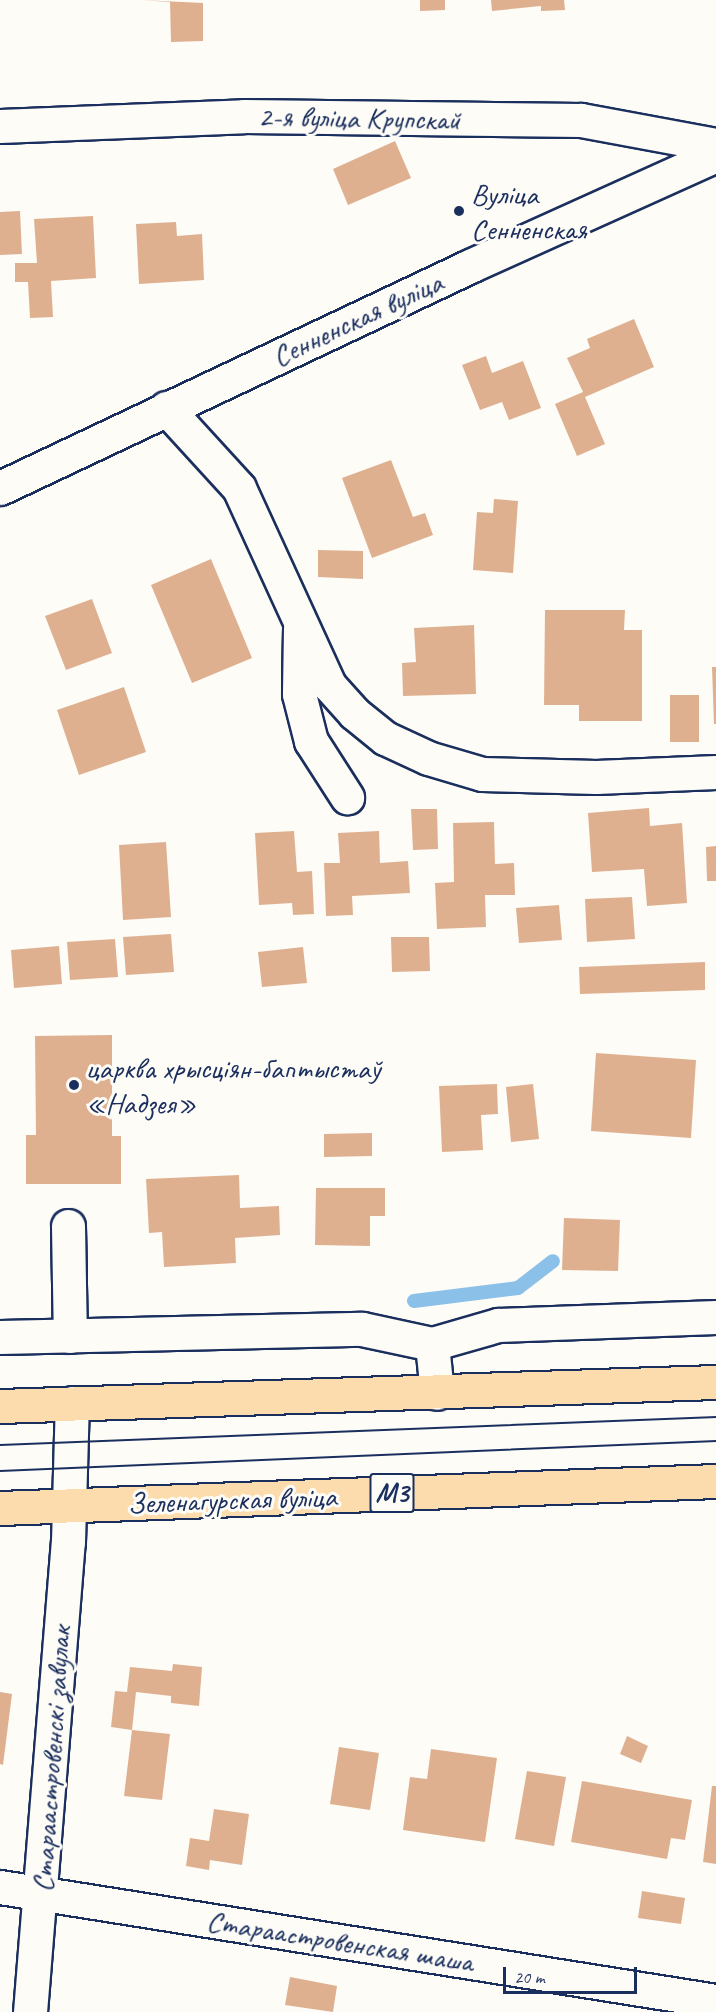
<!DOCTYPE html>
<html>
<head>
<meta charset="utf-8">
<style>
	body { margin:0 }
	#map { position:relative; width:716px; height:2012px; overflow:hidden; background:#fdfcf7; font-family:Caveat,sans-serif }
	div>[style] { position:absolute }
	.stream>* { height:14px; margin:-7px; padding:0 7px; transform-origin:7px; border-radius:7px; background:#8bc0e8 }
	.building>* { inset:0; background:#dfb090 }
	.roads { filter:drop-shadow(2px 0 #1b2f5e) drop-shadow(-2px 0 #1b2f5e) drop-shadow(0 2px #1b2f5e) drop-shadow(0 -2px #1b2f5e) }
	.minor>* { height:33px; margin:-16.5px; padding:0 16.5px; transform-origin:16.5px; border-radius:16.5px; background:#fdfcf7 }
	.major>* { height:33px; margin:-16.5px; padding:0 16.5px; transform-origin:16.5px; border-radius:16.5px; background:#fcdcac }
	.tram>* { height:1.5px; margin:-0.75px; padding:0 0.75px; transform-origin:0.75px; border-radius:0.75px; background:#1b2f5e }
	.dots>* { width:16px; height:16px; translate:-50% -50%; box-sizing:border-box; border:3px solid #fdfcf7; border-radius:50% }
	span { translate:-50% -50%; white-space:nowrap; text-align:center; line-height:1.15; -webkit-text-stroke:6px #fdfcf7; paint-order:stroke }
	.shield-label span { padding:2px 4px; background:#fdfcf7; border:2px solid; border-radius:4px; -webkit-text-stroke-width:0 }
	.shield-label { font-size:28px; color:#1b2f5e; font-weight:700 }
	.street-label { font-size:30px; color:#1b2f5e }
	.poi-label { font-size:30px; color:#1b2f5e }
	.left { translate:0 -50%; text-align:left }
	.scale { position:absolute; left:503px; top:1967px; width:134px; height:27px; box-sizing:border-box; border:3px solid #1b2f5e; border-top:0; padding-left:8px; font-size:18px; line-height:21px; white-space:nowrap; color:#1b2f5e; -webkit-text-stroke:4px #fdfcf7; paint-order:stroke }
</style>
</head>
<body>
<div id="map">
	<div class="stream">
		<i style="left:414px;top:1301px;width:105px;rotate:-7.1deg"></i>
		<i style="left:518px;top:1288px;width:44px;rotate:-37.6deg"></i>
	</div>
	<div class="building">
		<i style="clip-path:polygon(141px 0,203px 3px,203px 41px,171px 42px,170px 2px)"></i>
		<i style="clip-path:polygon(420px 0,445px 0,445px 10px,420px 11px)"></i>
		<i style="clip-path:polygon(491px 0,564px 0,565px 10px,541px 11px,541px 6px,492px 11px)"></i>
		<i style="clip-path:polygon(395px 141px,411px 178px,348px 205px,333px 169px)"></i>
		<i style="clip-path:polygon(20px 211px,22px 254px,0 255px,0 212px)"></i>
		<i style="clip-path:polygon(93px 216px,96px 278px,51px 281px,53px 317px,30px 318px,28px 282px,15px 282px,15px 263px,37px 263px,34px 219px)"></i>
		<i style="clip-path:polygon(176px 222px,177px 236px,202px 234px,204px 280px,139px 284px,136px 224px)"></i>
		<i style="clip-path:polygon(634px 319px,654px 367px,585px 397px,605px 444px,577px 456px,555px 404px,583px 392px,567px 358px,590px 348px,587px 339px)"></i>
		<i style="clip-path:polygon(486px 356px,492px 373px,523px 361px,541px 408px,509px 420px,502px 402px,480px 410px,462px 365px)"></i>
		<i style="clip-path:polygon(391px 460px,413px 517px,425px 513px,433px 535px,372px 558px,342px 478px)"></i>
		<i style="clip-path:polygon(494px 499px,518px 501px,513px 573px,473px 570px,477px 512px,493px 513px)"></i>
		<i style="clip-path:polygon(318px 550px,363px 551px,363px 579px,318px 577px)"></i>
		<i style="clip-path:polygon(211px 559px,252px 658px,192px 683px,151px 585px)"></i>
		<i style="clip-path:polygon(92px 599px,112px 653px,66px 670px,45px 616px)"></i>
		<i style="clip-path:polygon(545px 610px,625px 610px,624px 630px,642px 630px,642px 721px,579px 721px,579px 705px,544px 705px)"></i>
		<i style="clip-path:polygon(474px 625px,476px 694px,403px 696px,402px 663px,416px 662px,414px 628px)"></i>
		<i style="clip-path:polygon(712px 667px,716px 667px,716px 724px,714px 724px)"></i>
		<i style="clip-path:polygon(124px 687px,146px 752px,79px 775px,57px 710px)"></i>
		<i style="clip-path:polygon(670px 695px,699px 695px,699px 742px,670px 742px)"></i>
		<i style="clip-path:polygon(649px 808px,650px 826px,682px 823px,687px 903px,647px 906px,644px 869px,592px 872px,588px 813px)"></i>
		<i style="clip-path:polygon(411px 809px,437px 809px,438px 849px,413px 850px)"></i>
		<i style="clip-path:polygon(494px 822px,495px 864px,514px 863px,515px 895px,485px 895px,486px 927px,437px 929px,435px 883px,454px 882px,453px 823px)"></i>
		<i style="clip-path:polygon(294px 831px,297px 872px,312px 871px,314px 914px,293px 915px,292px 903px,259px 905px,255px 833px)"></i>
		<i style="clip-path:polygon(379px 831px,380px 863px,408px 861px,410px 893px,352px 896px,353px 915px,326px 916px,324px 863px,340px 863px,338px 833px)"></i>
		<i style="clip-path:polygon(166px 842px,171px 917px,123px 920px,119px 845px)"></i>
		<i style="clip-path:polygon(716px 846px,716px 881px,707px 881px,706px 847px)"></i>
		<i style="clip-path:polygon(632px 897px,635px 939px,587px 942px,585px 899px)"></i>
		<i style="clip-path:polygon(559px 905px,562px 940px,519px 943px,516px 908px)"></i>
		<i style="clip-path:polygon(171px 934px,174px 972px,126px 975px,123px 937px)"></i>
		<i style="clip-path:polygon(391px 937px,429px 937px,430px 971px,392px 972px)"></i>
		<i style="clip-path:polygon(115px 939px,118px 977px,70px 980px,67px 942px)"></i>
		<i style="clip-path:polygon(59px 946px,62px 984px,14px 988px,11px 950px)"></i>
		<i style="clip-path:polygon(303px 947px,307px 983px,262px 987px,258px 952px)"></i>
		<i style="clip-path:polygon(705px 962px,705px 990px,580px 994px,579px 967px)"></i>
		<i style="clip-path:polygon(112px 1035px,112px 1136px,121px 1136px,121px 1184px,26px 1184px,26px 1135px,36px 1135px,35px 1036px)"></i>
		<i style="clip-path:polygon(596px 1053px,696px 1060px,691px 1138px,591px 1131px)"></i>
		<i style="clip-path:polygon(497px 1084px,498px 1114px,481px 1115px,483px 1150px,442px 1152px,439px 1086px)"></i>
		<i style="clip-path:polygon(533px 1084px,539px 1139px,511px 1142px,506px 1087px)"></i>
		<i style="clip-path:polygon(372px 1133px,372px 1156px,324px 1157px,324px 1134px)"></i>
		<i style="clip-path:polygon(239px 1175px,240px 1208px,279px 1206px,280px 1235px,235px 1238px,236px 1263px,164px 1267px,162px 1232px,149px 1233px,146px 1179px)"></i>
		<i style="clip-path:polygon(316px 1188px,385px 1188px,385px 1216px,370px 1216px,370px 1246px,315px 1245px)"></i>
		<i style="clip-path:polygon(564px 1218px,620px 1220px,618px 1271px,562px 1270px)"></i>
		<i style="clip-path:polygon(173px 1664px,202px 1667px,199px 1706px,171px 1703px,171px 1696px,136px 1692px,132px 1730px,111px 1727px,115px 1691px,127px 1692px,130px 1667px,172px 1671px)"></i>
		<i style="clip-path:polygon(0 1692px,12px 1694px,3px 1765px,0 1764px)"></i>
		<i style="clip-path:polygon(132px 1730px,170px 1734px,162px 1800px,124px 1796px)"></i>
		<i style="clip-path:polygon(627px 1736px,648px 1746px,641px 1763px,620px 1754px)"></i>
		<i style="clip-path:polygon(339px 1747px,379px 1753px,370px 1810px,330px 1804px)"></i>
		<i style="clip-path:polygon(431px 1749px,497px 1758px,485px 1842px,403px 1830px,410px 1777px,427px 1779px)"></i>
		<i style="clip-path:polygon(527px 1771px,566px 1777px,554px 1846px,515px 1839px)"></i>
		<i style="clip-path:polygon(582px 1781px,692px 1800px,685px 1840px,671px 1838px,667px 1859px,571px 1842px)"></i>
		<i style="clip-path:polygon(712px 1786px,716px 1786px,716px 1864px,703px 1862px)"></i>
		<i style="clip-path:polygon(214px 1809px,249px 1814px,242px 1865px,210px 1860px,209px 1870px,186px 1866px,190px 1838px,209px 1841px)"></i>
		<i style="clip-path:polygon(642px 1891px,685px 1898px,681px 1924px,638px 1918px)"></i>
		<i style="clip-path:polygon(290px 1977px,337px 1986px,333px 2012px,285px 2005px)"></i>
	</div>
	<div class="roads">
		<div class="minor">
			<i style="left:0;top:126px;width:244px;rotate:-2.3deg"></i>
			<i style="left:244px;top:116px;width:337px;rotate:0.7deg"></i>
			<i style="left:581px;top:120px;width:137px;rotate:10.5deg"></i>
			<i style="left:166px;top:408px;width:108px;rotate:47.6deg"></i>
			<i style="left:239px;top:488px;width:217px;rotate:65.4deg"></i>
			<i style="left:329px;top:685px;width:38px;rotate:48deg"></i>
			<i style="left:354px;top:713px;width:40px;rotate:39deg"></i>
			<i style="left:385px;top:738px;width:47px;rotate:24.9deg"></i>
			<i style="left:428px;top:758px;width:56px;rotate:16.5deg"></i>
			<i style="left:482px;top:774px;width:114px;rotate:1.5deg"></i>
			<i style="left:596px;top:777px;width:120px;rotate:-2.4deg"></i>
			<i style="left:0;top:488px;width:520px;rotate:-25.28deg"></i>
			<i style="left:470px;top:266px;width:270px;rotate:-24.3deg"></i>
			<i style="left:300px;top:628px;width:66px;rotate:90.9deg"></i>
			<i style="left:299px;top:694px;width:49px;rotate:75.7deg"></i>
			<i style="left:311px;top:741px;width:67px;rotate:57.3deg"></i>
			<i style="left:68px;top:1226px;width:110px;rotate:89deg"></i>
			<i style="left:0;top:1337px;width:362px;rotate:-1.3deg"></i>
			<i style="left:362px;top:1329px;width:72px;rotate:12.1deg"></i>
			<i style="left:432px;top:1344px;width:69px;rotate:-16.1deg"></i>
			<i style="left:498px;top:1325px;width:218px;rotate:-2.1deg"></i>
			<i style="left:432px;top:1344px;width:49px;rotate:84.2deg"></i>
			<i style="left:0;top:1887px;width:725px;rotate:9.05deg"></i>
			<i style="left:30px;top:2012px;width:472px;rotate:-85.4deg"></i>
			<i style="left:68px;top:1542px;width:139px;rotate:-88.4deg"></i>
		</div>
		<div class="major">
			<i style="left:0;top:1406px;width:716px;rotate:-1.92deg"></i>
			<i style="left:0;top:1508px;width:717px;rotate:-2.16deg"></i>
		</div>
	</div>
	<div class="tram">
		<i style="left:0;top:1445px;width:717px;rotate:-2.24deg"></i>
		<i style="left:0;top:1471px;width:717px;rotate:-2.4deg"></i>
	</div>
	<div class="dots">
		<i style="left:459px;top:211px;background:#1b2f5e"></i>
		<i style="left:74px;top:1085px;background:#1b2f5e"></i>
	</div>
	<div class="shield-label">
		<span style="left:392px;top:1493px">М3</span>
	</div>
	<div class="street-label">
		<span style="left:359px;top:118px;rotate:1deg">2-я вуліца Крупскай</span>
		<span style="left:357px;top:319px;rotate:-25deg">Сенненская вуліца</span>
		<span style="left:232px;top:1500px;rotate:-2deg">Зеленагурская вуліца</span>
		<span style="left:51px;top:1759px;rotate:-86deg">Стараастровенскі завулак</span>
		<span style="left:340px;top:1941px;rotate:9deg">Стараастровенская шаша</span>
	</div>
	<div class="poi-label">
		<span class="left" style="left:471px;top:211px">Вуліца<br>Сенненская</span>
		<span class="left" style="left:86px;top:1085px">царква хрысціян-баптыстаў<br>«Надзея»</span>
	</div>
	<div class="scale">20 m</div>
</div>
</body>
</html>
